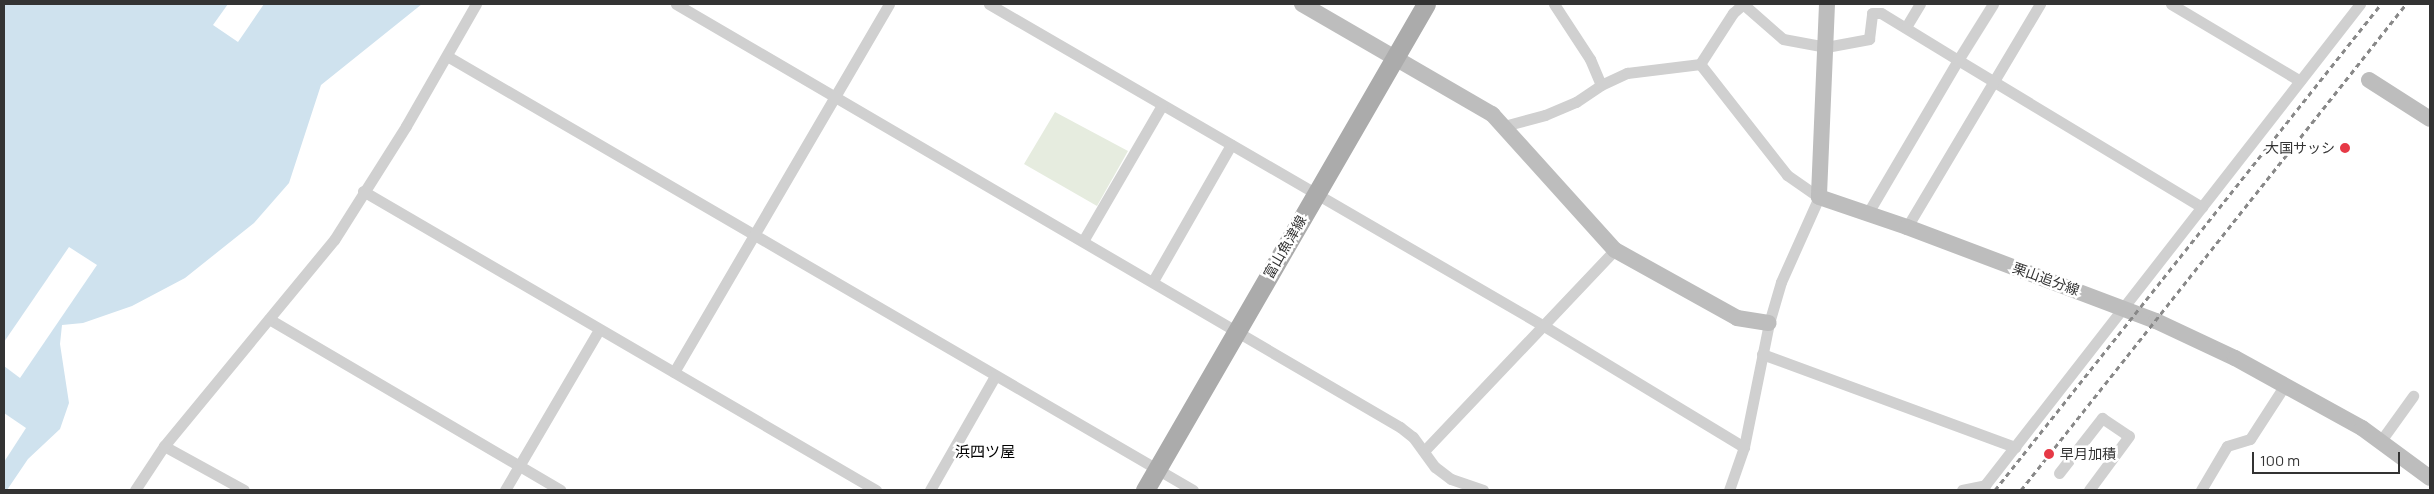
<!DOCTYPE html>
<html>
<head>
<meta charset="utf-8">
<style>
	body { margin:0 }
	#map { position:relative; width:2434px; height:494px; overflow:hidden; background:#fff; font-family:Manrope,"Noto Sans JP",sans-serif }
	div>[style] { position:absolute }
	.green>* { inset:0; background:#e6ecdf }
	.water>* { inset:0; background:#cfe2ee }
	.pier>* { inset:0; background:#fff }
	.street>* { height:11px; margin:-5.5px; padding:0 5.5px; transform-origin:5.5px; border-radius:5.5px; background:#d0d0d0 }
	.secondary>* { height:16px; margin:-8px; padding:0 8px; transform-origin:8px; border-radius:8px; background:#bdbdbd }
	.primary>* { height:19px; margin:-9.5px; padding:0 9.5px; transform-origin:9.5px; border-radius:9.5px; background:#ababab }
	.rail>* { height:3px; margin-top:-1.5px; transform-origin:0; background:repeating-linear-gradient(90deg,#888 0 5px,transparent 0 9px) }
	.dots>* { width:14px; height:14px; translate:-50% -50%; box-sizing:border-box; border:2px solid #fff; border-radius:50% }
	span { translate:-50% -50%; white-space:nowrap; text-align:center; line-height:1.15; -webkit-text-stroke:5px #fff; paint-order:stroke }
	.poi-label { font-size:14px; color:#333 }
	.right { translate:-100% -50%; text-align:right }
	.left { translate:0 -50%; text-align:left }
	.street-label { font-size:14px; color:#333 }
	.neighbourhood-label { font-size:15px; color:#000 }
	.frame { position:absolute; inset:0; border:5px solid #333; pointer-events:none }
	.scale { position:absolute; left:2252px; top:452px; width:148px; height:22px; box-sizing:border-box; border:2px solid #333; border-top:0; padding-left:6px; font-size:15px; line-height:18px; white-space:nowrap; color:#333; -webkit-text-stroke:4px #fff; paint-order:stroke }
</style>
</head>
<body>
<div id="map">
	<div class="green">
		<i style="clip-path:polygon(1055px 112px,1128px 151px,1097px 206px,1024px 164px)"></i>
	</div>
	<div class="water">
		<i style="clip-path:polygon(4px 4px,422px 4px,321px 85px,289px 183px,254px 223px,185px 278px,132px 306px,83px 323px,62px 325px,60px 344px,69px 403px,60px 429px,28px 459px,7px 490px,4px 490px)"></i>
	</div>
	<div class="pier">
		<i style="clip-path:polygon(228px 4px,264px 4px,238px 42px,213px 25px)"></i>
		<i style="clip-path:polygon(69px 247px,97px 265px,20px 378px,4px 366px,4px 342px)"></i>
		<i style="clip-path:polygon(4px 413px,26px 428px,4px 462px)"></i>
	</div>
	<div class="street">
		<i style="left:676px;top:4px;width:839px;rotate:30.3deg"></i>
		<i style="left:1400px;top:427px;width:16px;rotate:38deg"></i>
		<i style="left:1413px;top:437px;width:37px;rotate:54deg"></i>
		<i style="left:1435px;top:467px;width:20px;rotate:37deg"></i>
		<i style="left:1451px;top:479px;width:34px;rotate:19deg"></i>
		<i style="left:989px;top:4px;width:642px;rotate:30.12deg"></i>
		<i style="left:1544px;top:326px;width:234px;rotate:31.2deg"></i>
		<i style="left:1554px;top:4px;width:66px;rotate:56.8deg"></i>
		<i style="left:1590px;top:59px;width:28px;rotate:67deg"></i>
		<i style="left:1743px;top:4px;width:53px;rotate:41.2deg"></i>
		<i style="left:1783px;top:39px;width:44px;rotate:10.5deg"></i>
		<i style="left:1826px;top:47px;width:44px;rotate:-10.5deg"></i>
		<i style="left:1869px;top:39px;width:26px;rotate:-83deg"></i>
		<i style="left:1872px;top:13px;width:9px"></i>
		<i style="left:1881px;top:13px;width:90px;rotate:31.4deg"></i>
		<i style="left:1958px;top:60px;width:178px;rotate:120.5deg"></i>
		<i style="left:1993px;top:4px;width:66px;rotate:122deg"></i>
		<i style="left:1958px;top:60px;width:285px;rotate:31.1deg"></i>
		<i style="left:2171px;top:4px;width:150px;rotate:30.8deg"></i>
		<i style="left:1906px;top:27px;width:27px;rotate:-59deg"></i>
		<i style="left:447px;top:56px;width:863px;rotate:30.19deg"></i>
		<i style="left:1700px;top:64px;width:141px;rotate:51.9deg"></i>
		<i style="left:1787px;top:175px;width:39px;rotate:35deg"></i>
		<i style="left:1819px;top:197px;width:93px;rotate:114.1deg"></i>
		<i style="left:1781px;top:282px;width:43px;rotate:106.3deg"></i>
		<i style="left:1769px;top:323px;width:126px;rotate:101.4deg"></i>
		<i style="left:1744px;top:447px;width:46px;rotate:109.2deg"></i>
		<i style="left:1700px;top:64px;width:61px;rotate:-57.1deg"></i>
		<i style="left:1733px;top:13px;width:13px;rotate:-42deg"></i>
		<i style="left:1504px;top:126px;width:42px;rotate:-15deg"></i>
		<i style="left:1545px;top:115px;width:34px;rotate:-23deg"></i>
		<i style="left:1576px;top:102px;width:30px;rotate:-34deg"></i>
		<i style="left:1601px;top:85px;width:29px;rotate:-25deg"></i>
		<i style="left:1627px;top:73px;width:74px;rotate:-7deg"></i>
		<i style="left:363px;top:191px;width:594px;rotate:30.24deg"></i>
		<i style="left:1907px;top:227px;width:260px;rotate:-59.2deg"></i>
		<i style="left:1083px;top:241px;width:157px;rotate:-59.8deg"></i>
		<i style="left:1153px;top:281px;width:157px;rotate:-60.2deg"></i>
		<i style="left:269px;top:319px;width:338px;rotate:30.4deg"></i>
		<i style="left:1762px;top:354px;width:270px;rotate:20.2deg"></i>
		<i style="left:674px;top:372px;width:426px;rotate:-59.7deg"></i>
		<i style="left:2380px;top:442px;width:57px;rotate:-54.3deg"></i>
		<i style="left:164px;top:446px;width:91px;rotate:28.8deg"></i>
		<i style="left:1424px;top:451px;width:277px;rotate:-46.5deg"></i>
		<i style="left:2059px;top:473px;width:70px;rotate:-52deg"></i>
		<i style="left:2102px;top:418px;width:32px;rotate:34deg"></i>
		<i style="left:2129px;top:436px;width:67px;rotate:126.5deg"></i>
		<i style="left:135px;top:490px;width:53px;rotate:-56.6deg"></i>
		<i style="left:164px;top:446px;width:267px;rotate:-50.5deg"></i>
		<i style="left:334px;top:240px;width:135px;rotate:-57.7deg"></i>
		<i style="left:406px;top:126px;width:141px;rotate:-60.2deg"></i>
		<i style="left:505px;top:490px;width:186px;rotate:-59.6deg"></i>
		<i style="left:930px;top:490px;width:131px;rotate:-60.3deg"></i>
		<i style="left:1962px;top:490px;width:24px;rotate:-12deg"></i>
		<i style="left:1985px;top:485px;width:610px;rotate:-52.06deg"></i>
		<i style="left:2201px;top:490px;width:51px;rotate:-59.4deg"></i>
		<i style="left:2227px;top:446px;width:24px;rotate:-17deg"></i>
		<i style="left:2250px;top:439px;width:64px;rotate:-57.1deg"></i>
	</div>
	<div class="secondary">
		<i style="left:1302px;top:4px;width:220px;rotate:30.1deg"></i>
		<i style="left:1492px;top:114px;width:183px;rotate:47.9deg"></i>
		<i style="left:1615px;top:250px;width:140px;rotate:29.1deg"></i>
		<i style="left:1737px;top:318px;width:32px;rotate:9deg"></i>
		<i style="left:1827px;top:4px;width:193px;rotate:92.4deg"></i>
		<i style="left:1819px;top:197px;width:93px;rotate:18.8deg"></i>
		<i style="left:1907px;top:227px;width:266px;rotate:20.7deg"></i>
		<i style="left:2156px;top:321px;width:87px;rotate:25.1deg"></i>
		<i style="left:2235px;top:358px;width:145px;rotate:28.9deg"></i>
		<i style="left:2362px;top:428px;width:84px;rotate:36.3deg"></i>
		<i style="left:2369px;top:80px;width:72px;rotate:32.6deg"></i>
	</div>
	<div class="primary">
		<i style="left:1145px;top:490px;width:561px;rotate:-59.96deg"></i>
	</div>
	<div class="rail">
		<i style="left:1995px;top:490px;width:621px;rotate:-51.54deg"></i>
		<i style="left:2021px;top:490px;width:620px;rotate:-51.61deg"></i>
	</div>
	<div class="dots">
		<i style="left:2345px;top:148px;background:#e63946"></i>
		<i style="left:2049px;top:454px;background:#e63946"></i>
	</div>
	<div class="poi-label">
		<span class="right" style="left:2335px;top:148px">大国サッシ</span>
		<span class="left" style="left:2060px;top:454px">早月加積</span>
	</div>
	<div class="street-label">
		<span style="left:1285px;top:247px;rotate:-60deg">富山魚津線</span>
		<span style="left:2046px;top:279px;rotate:20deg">栗山追分線</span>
	</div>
	<div class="neighbourhood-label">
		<span style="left:985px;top:452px">浜四ツ屋</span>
	</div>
	<div class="frame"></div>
	<div class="scale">100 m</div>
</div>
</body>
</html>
